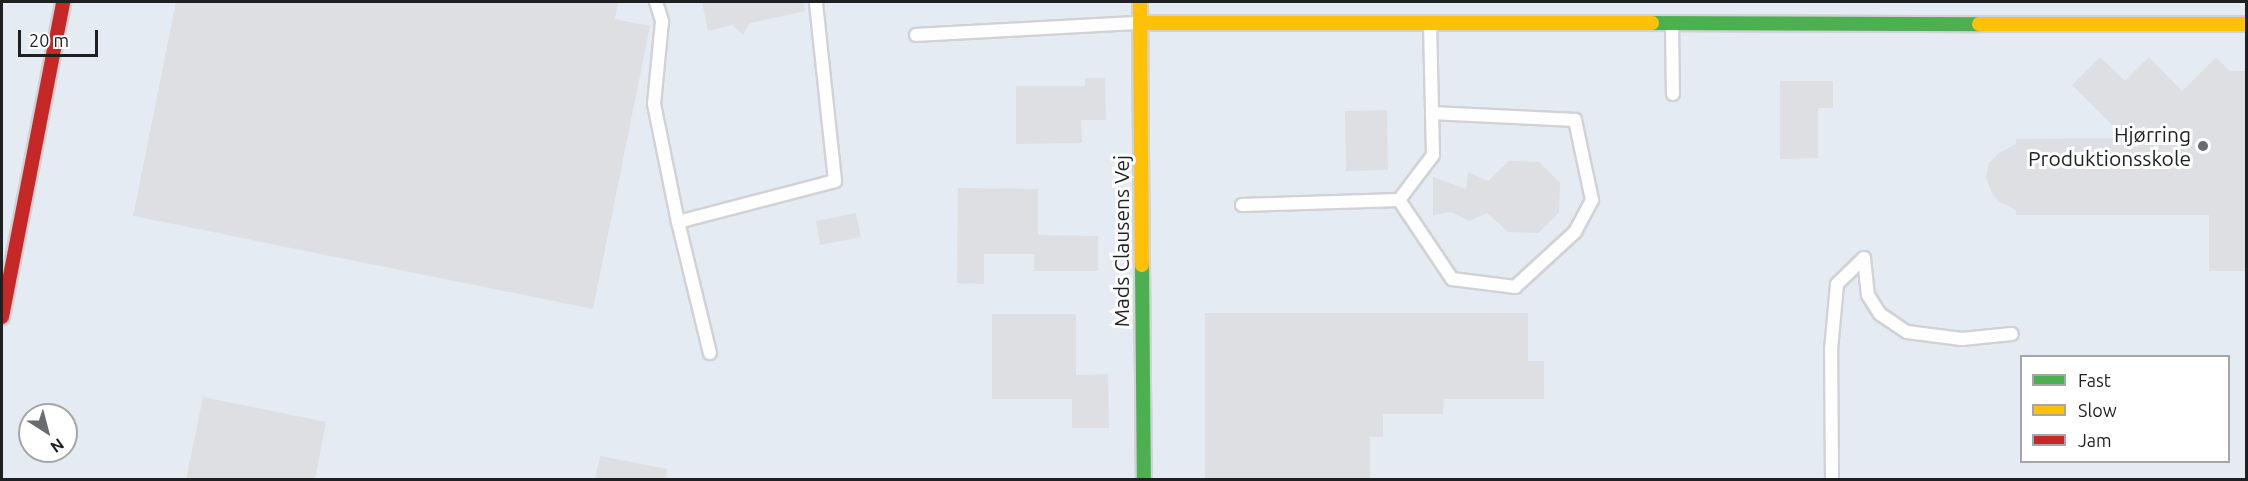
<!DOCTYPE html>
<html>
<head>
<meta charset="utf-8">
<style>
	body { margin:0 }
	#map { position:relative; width:2248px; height:481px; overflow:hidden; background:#f5f7fb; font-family:Ubuntu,sans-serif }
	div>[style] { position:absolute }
	.built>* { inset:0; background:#e5ebf3 }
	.building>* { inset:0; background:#dedfe2 }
	.roads { filter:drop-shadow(2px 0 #d1d2d5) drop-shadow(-2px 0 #d1d2d5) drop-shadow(0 2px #d1d2d5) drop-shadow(0 -2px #d1d2d5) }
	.lane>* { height:12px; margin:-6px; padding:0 6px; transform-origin:6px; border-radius:6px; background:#fefefe }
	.fast>* { height:14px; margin:-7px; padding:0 7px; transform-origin:7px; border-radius:7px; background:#4caf50 }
	.slow>* { height:14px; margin:-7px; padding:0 7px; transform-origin:7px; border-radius:7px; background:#ffc107 }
	.jam>* { height:14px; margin:-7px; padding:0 7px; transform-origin:7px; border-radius:7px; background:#c62828 }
	.dots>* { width:16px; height:16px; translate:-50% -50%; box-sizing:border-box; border:3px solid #fff; border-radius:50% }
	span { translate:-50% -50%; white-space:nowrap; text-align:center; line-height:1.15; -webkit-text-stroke:6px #fff; paint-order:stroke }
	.poi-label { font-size:21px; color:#1e2022 }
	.right { translate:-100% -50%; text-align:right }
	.street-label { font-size:21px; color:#1e2022 }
	.frame { position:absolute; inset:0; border:3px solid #1e2022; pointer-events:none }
	.legend { position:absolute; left:2020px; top:355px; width:210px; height:108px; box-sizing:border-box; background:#fff; border:2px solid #a5a6a7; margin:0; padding:8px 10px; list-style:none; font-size:18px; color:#1e2022 }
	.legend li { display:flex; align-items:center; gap:12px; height:30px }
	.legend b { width:30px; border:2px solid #a5a6a7 }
	.north { position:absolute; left:18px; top:403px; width:60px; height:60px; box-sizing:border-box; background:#fff; border:2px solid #a5a6a7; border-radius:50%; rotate:144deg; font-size:16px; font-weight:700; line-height:24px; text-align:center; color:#1e2022 }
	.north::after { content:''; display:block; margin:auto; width:21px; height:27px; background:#696b6e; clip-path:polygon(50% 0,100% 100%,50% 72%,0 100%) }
	.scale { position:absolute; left:18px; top:30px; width:80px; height:27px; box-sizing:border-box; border:3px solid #1e2022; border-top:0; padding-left:8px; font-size:18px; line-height:21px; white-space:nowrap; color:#1e2022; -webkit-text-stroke:4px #fff; paint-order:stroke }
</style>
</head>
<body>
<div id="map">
	<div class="built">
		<i style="clip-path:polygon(evenodd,2px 2px,2246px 2px,2246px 479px,2px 479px,2px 2px,2022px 356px,2228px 356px,2228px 462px,2022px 462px,2022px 356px,2px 2px,30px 415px,66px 415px,66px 451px,30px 451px,30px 415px)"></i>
	</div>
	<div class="building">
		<i style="clip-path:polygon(176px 2px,618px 2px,615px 19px,650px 26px,593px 309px,133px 216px)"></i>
		<i style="clip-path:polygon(702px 2px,804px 2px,805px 11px,750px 23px,743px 35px,733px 25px,708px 31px)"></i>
		<i style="clip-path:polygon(2100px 57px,2125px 81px,2149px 57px,2182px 91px,2216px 57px,2230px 71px,2247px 71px,2247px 271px,2209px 271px,2209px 215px,2016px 215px,2016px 210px,2000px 202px,1992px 194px,1986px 177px,1989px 163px,1999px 153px,2016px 144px,2016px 139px,2125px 138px,2072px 85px)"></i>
		<i style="clip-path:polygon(1085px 78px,1105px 78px,1106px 120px,1081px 120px,1082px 143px,1016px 144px,1016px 86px,1085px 86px)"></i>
		<i style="clip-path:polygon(1780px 81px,1833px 81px,1833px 108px,1818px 108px,1818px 158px,1780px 159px)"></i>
		<i style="clip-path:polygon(1387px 110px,1388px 170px,1346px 171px,1345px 111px)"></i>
		<i style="clip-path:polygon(1509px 161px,1539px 162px,1560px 183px,1559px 213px,1538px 233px,1508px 232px,1487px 213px,1469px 221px,1451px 212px,1433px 215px,1433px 177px,1466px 189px,1468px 172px,1488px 181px)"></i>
		<i style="clip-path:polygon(958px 188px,1038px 189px,1038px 235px,1098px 236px,1098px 271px,1034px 271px,1034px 254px,984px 254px,984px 284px,957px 283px)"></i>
		<i style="clip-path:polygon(856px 213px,861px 237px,820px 245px,816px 221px)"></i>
		<i style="clip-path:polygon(1205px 313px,1528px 313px,1528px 361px,1544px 361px,1544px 399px,1444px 399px,1443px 414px,1383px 414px,1383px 437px,1370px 437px,1370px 480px,1205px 480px)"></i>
		<i style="clip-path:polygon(992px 314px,1076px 314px,1076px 375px,1108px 374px,1109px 428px,1072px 428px,1072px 399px,992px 399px)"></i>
		<i style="clip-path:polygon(203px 397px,326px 422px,315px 480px,186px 480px)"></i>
		<i style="clip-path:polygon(600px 456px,667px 469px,666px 480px,595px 480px)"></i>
	</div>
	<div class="roads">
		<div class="lane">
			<i style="left:656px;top:2px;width:20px;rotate:72deg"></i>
			<i style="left:662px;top:21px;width:83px;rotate:95.5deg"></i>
			<i style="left:654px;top:104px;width:120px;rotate:78.5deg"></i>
			<i style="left:678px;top:222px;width:135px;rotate:76.3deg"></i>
			<i style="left:1672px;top:25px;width:69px;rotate:89.2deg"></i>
			<i style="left:916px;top:35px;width:223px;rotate:-3.1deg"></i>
			<i style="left:1399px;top:200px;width:95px;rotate:56.1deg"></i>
			<i style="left:1452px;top:279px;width:64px;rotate:7.2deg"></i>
			<i style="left:1515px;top:287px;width:81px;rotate:-42.5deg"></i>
			<i style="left:1575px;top:232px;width:36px;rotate:-62deg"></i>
			<i style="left:1592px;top:200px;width:82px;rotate:-102deg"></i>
			<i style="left:1575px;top:120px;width:143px;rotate:-177.2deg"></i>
			<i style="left:1242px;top:205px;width:157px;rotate:-1.8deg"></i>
			<i style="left:1399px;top:200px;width:56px;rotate:-52.9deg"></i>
			<i style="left:1433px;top:155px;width:130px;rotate:-91.3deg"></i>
			<i style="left:678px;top:222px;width:162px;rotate:-14.6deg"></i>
			<i style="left:835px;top:181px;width:180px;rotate:-96.1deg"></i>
			<i style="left:1864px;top:258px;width:37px;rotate:84deg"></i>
			<i style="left:1868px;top:295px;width:22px;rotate:58deg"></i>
			<i style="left:1880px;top:314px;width:32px;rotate:34deg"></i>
			<i style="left:1907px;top:332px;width:55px;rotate:7.3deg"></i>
			<i style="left:1962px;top:339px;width:50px;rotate:-5.7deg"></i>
			<i style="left:1832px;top:480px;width:130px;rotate:-90.4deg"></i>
			<i style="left:1831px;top:350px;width:66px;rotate:-84.8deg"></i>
			<i style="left:1837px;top:284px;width:37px;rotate:-44deg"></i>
		</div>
		<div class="fast">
			<i style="left:1652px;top:23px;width:327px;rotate:0.2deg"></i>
			<i style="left:1142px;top:265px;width:215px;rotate:89.5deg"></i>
		</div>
		<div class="slow">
			<i style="left:1140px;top:2px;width:263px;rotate:89.6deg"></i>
			<i style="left:1140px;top:23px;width:512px"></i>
			<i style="left:1979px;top:24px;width:267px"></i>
		</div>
		<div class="jam">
			<i style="left:2px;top:317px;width:321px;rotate:-79deg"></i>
		</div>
	</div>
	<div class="dots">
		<i style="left:2203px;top:146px;background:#696b6e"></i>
	</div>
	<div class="poi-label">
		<span class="right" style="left:2191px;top:146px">Hjørring<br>Produktionsskole</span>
	</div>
	<div class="street-label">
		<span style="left:1121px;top:241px;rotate:-90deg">Mads Clausens Vej</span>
	</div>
	<div class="frame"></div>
	<ul class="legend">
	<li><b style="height:8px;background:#4caf50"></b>Fast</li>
	<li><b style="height:8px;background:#ffc107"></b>Slow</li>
	<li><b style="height:8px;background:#c62828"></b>Jam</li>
	</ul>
	<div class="north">N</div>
	<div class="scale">20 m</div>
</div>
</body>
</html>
